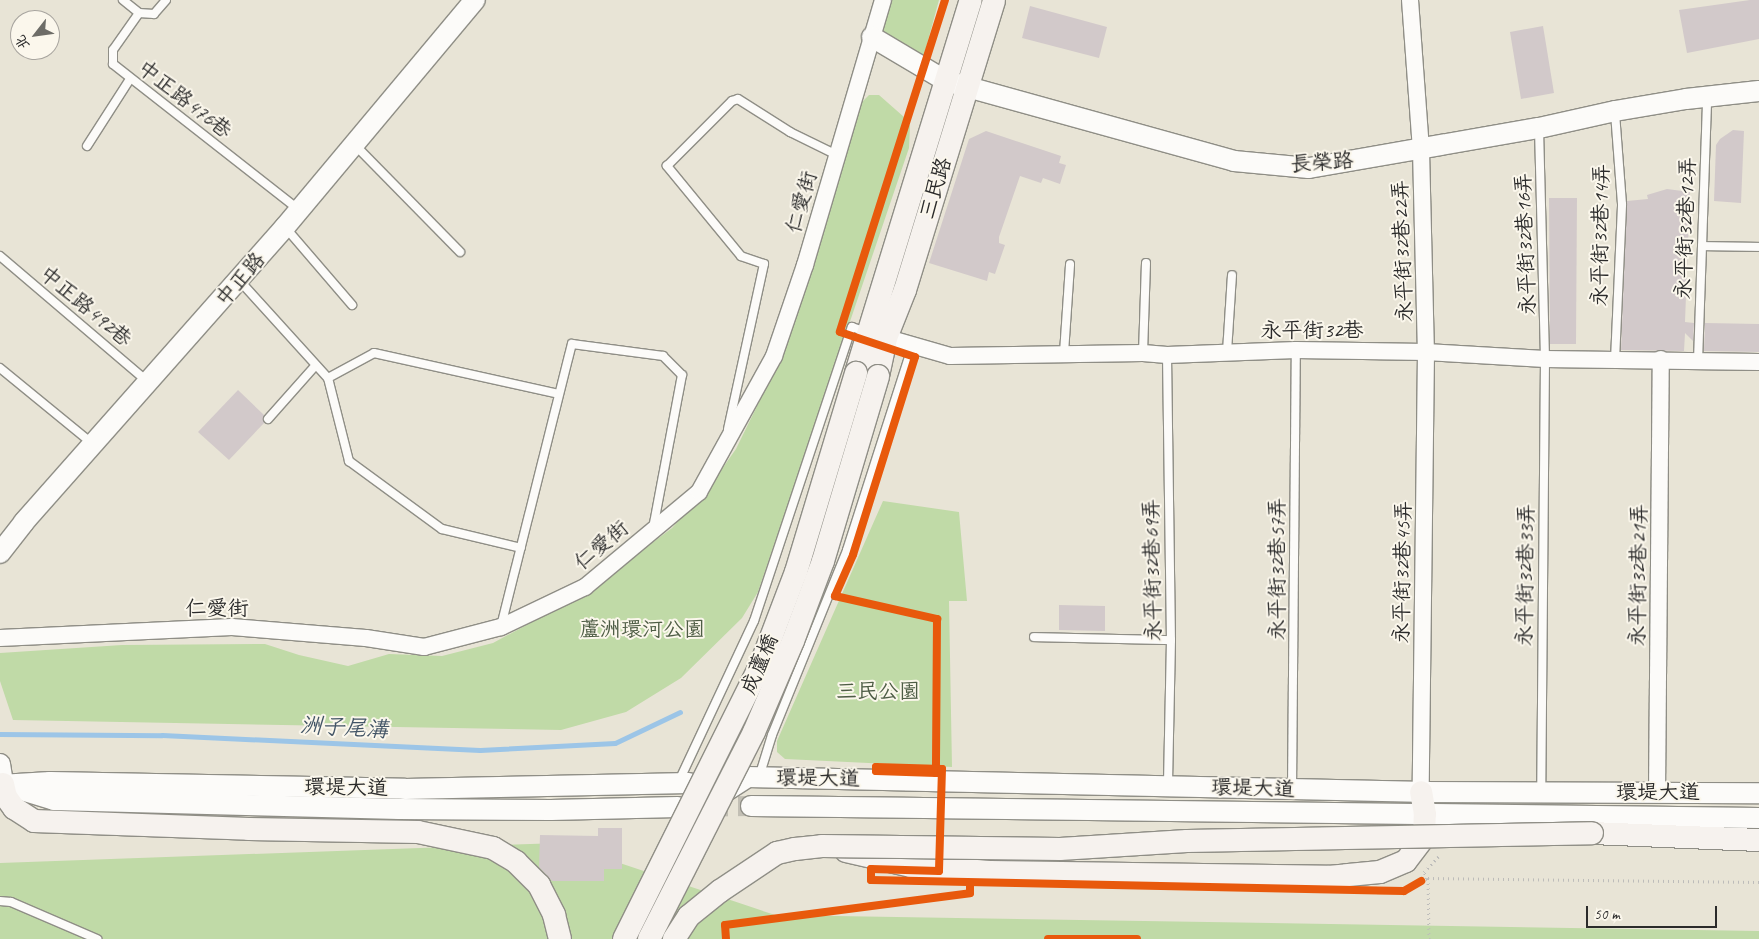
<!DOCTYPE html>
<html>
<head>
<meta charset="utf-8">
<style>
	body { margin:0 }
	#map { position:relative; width:1759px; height:939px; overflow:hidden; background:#e8e4d6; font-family:Caveat,"LXGW WenKai TC",sans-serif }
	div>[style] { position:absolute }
	.green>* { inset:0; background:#c0daa7 }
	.stream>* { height:5px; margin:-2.5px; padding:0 2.5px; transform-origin:2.5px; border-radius:2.5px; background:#9cc5e7 }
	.building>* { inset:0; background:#d2c9ca }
	.tertiary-tunnel>* { height:20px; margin-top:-10px; transform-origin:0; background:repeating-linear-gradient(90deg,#c2bfb4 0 20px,transparent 0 30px) }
	.path>* { height:3px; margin-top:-1.5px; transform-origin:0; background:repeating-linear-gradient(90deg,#bdbcba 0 1px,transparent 0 5px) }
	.roads { filter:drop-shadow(1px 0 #8f8e86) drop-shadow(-1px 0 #8f8e86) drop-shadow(0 1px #8f8e86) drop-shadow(0 -1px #8f8e86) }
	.service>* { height:8px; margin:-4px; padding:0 4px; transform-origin:4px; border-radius:4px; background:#fcfbf9 }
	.minor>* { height:16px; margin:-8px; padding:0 8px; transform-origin:8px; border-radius:8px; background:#fcfbf9 }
	.tertiary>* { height:20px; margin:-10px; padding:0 10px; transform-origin:10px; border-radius:10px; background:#fcfbf9 }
	.secondary>* { height:22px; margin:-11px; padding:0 11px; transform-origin:11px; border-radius:11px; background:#f6f2ee }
	.bridges { filter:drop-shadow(1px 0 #8f8e86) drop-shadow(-1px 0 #8f8e86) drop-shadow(0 1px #8f8e86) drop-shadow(0 -1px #8f8e86) }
	.secondary-bridge>* { height:22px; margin:-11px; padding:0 11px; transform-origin:11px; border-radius:11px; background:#f6f2ee }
	.cycleway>* { height:8px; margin:-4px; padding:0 4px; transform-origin:4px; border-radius:4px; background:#e8590c }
	span { translate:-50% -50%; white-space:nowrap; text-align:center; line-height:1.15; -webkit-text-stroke:4px #fbf7ec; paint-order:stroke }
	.street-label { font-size:21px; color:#2b2b2b }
	.park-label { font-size:21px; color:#4e5d45 }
	.water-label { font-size:22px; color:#435566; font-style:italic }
	.north { position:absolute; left:10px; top:10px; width:50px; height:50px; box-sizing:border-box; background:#fbf7ec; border:1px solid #a8a59f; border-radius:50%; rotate:240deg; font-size:14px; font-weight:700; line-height:20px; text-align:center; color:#2b2b2b }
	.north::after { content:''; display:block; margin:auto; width:18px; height:22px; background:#6d6c67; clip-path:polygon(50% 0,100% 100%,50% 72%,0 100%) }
	.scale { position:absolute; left:1586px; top:906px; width:131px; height:22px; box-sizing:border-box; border:2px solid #2b2b2b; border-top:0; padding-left:6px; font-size:15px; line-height:18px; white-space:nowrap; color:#2b2b2b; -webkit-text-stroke:4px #fbf7ec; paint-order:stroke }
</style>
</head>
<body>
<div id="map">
	<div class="green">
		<i style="clip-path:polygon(882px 0,939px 0,921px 66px,872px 37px)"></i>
		<i style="clip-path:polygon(869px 95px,879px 95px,904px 117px,910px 126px,909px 148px,758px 592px,742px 618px,681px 678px,626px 712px,561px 730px,13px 720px,0 681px,0 653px,122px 645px,265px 644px,299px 655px,348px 666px,389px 654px,442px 656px,493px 643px,584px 594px,672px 528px,709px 487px,736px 449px,779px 361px,857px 107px)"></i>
		<i style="clip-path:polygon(883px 501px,959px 512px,967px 601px,949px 601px,952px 767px,785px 759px,777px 752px,777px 741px)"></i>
		<i style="clip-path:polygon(560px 843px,775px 915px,1759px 931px,1759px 939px,0 939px,0 863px)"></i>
	</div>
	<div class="stream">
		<i style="left:0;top:734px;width:162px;rotate:0.4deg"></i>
		<i style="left:162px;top:735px;width:318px;rotate:2.7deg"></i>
		<i style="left:480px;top:750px;width:135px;rotate:-3deg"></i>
		<i style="left:615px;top:743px;width:72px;rotate:-25.5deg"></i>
	</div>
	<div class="building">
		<i style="clip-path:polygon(1750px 0,1759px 0,1759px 39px,1687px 53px,1679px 10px)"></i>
		<i style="clip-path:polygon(1030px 6px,1107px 27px,1099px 58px,1022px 38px)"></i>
		<i style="clip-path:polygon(1543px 26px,1554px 93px,1521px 99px,1510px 32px)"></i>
		<i style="clip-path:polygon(1733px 130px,1744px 131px,1741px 203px,1714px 201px,1716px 145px,1720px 139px)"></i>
		<i style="clip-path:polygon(986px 131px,1061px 156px,1059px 163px,1066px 165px,1060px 184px,1043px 178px,1041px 183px,1020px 176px,999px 237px,999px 243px,1005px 245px,995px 274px,989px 272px,987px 281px,929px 263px,969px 139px)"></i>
		<i style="clip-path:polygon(1667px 189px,1690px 192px,1685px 322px,1694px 323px,1693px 341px,1685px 333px,1684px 351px,1621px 350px,1627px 201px,1648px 199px,1647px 195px)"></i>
		<i style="clip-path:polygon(1549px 198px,1577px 198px,1576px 344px,1550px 344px)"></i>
		<i style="clip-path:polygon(1705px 323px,1759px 324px,1759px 352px,1704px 351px)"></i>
		<i style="clip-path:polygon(238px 390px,264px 415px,264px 423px,229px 460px,198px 432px)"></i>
		<i style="clip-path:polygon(1059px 605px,1105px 606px,1105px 631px,1059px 630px)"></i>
		<i style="clip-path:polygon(598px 828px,622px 828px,622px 869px,604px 869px,604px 881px,552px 881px,539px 867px,540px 835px,598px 836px)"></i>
	</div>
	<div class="tertiary-tunnel">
		<i style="left:678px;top:807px;width:73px;rotate:-0.8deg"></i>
	</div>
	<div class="path">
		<i style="left:1421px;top:881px;width:8px;rotate:-23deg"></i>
		<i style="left:1428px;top:878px;width:331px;rotate:0.7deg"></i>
		<i style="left:1429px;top:939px;width:61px;rotate:-90.9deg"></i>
		<i style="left:1428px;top:878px;width:7px;rotate:-124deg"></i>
		<i style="left:1424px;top:872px;width:23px;rotate:-47deg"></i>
	</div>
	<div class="roads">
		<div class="service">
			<i style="left:123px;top:0;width:21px;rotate:39deg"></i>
			<i style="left:139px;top:13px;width:45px;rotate:125.1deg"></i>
			<i style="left:113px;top:50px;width:14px;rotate:90deg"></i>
			<i style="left:113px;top:64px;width:236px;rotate:38.1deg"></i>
			<i style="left:139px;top:13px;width:15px;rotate:4deg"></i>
			<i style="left:154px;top:14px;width:18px;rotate:-49deg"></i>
			<i style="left:1539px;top:129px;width:230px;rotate:88.5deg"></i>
			<i style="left:1545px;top:359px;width:433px;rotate:90.5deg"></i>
			<i style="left:355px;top:145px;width:150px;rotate:45.5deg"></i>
			<i style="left:87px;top:146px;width:80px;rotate:-57.3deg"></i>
			<i style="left:285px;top:227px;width:103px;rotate:49.3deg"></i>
			<i style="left:1702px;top:246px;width:57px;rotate:1deg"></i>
			<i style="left:0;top:256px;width:193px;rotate:40.4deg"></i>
			<i style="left:239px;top:280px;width:132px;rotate:47.8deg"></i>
			<i style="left:328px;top:378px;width:86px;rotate:75.8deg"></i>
			<i style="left:349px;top:461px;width:115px;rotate:36.2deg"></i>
			<i style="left:442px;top:529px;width:81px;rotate:13.5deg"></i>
			<i style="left:1227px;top:352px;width:77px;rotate:-86.3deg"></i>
			<i style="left:1064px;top:353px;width:89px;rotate:-86.1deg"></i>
			<i style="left:1143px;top:353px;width:90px;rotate:-88.1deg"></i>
			<i style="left:1167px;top:355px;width:285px;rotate:89.2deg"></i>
			<i style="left:1171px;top:640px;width:145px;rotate:91.2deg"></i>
			<i style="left:1615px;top:360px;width:156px;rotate:-87.4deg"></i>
			<i style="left:1622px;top:204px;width:92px;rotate:-94.4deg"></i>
			<i style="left:1698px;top:361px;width:263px;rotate:-88deg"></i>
			<i style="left:0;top:368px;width:120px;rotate:39.3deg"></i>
			<i style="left:328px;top:378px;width:52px;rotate:-28.5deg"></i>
			<i style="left:374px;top:353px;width:189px;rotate:12.5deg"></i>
			<i style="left:268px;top:419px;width:72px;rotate:-48.4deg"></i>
			<i style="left:728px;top:429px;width:169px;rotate:-77.7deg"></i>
			<i style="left:764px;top:264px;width:24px;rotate:-161deg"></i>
			<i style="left:741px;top:256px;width:117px;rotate:-129.4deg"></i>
			<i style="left:667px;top:166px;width:92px;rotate:-45deg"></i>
			<i style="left:732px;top:101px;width:6px;rotate:-18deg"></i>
			<i style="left:738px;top:99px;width:62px;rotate:32.4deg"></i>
			<i style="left:790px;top:132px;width:52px;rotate:26.1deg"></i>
			<i style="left:501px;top:626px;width:291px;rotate:-75.9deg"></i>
			<i style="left:572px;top:344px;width:92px;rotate:7.5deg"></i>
			<i style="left:663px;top:356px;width:27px;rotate:45deg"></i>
			<i style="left:682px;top:375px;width:156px;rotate:100.7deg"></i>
			<i style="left:1034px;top:637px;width:137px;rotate:1.3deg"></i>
			<i style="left:679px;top:781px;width:177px;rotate:-64.9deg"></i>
			<i style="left:754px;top:621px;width:310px;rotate:-71.6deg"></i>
			<i style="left:852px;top:327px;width:15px;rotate:20deg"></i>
			<i style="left:1292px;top:789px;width:439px;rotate:-89.5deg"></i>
			<i style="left:728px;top:797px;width:37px;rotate:-33deg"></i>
			<i style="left:759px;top:777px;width:44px;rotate:-72.8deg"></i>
			<i style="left:772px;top:735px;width:200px;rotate:-67.9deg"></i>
			<i style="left:847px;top:550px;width:215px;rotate:-72.2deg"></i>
			<i style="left:0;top:901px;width:11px;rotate:5deg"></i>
			<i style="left:11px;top:902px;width:94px;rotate:23.3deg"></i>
		</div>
		<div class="minor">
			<i style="left:1410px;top:0;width:150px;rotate:85.8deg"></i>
			<i style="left:1421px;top:150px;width:202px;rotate:88.6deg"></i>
			<i style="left:1426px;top:352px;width:440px;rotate:90.7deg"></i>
			<i style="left:877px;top:335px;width:76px;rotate:16deg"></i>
			<i style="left:950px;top:356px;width:193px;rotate:-0.9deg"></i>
			<i style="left:1143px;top:353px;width:24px;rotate:5deg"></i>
			<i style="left:1167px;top:355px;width:129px;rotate:-2.2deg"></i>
			<i style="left:1296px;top:350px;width:130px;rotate:0.9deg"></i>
			<i style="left:1426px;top:352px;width:119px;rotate:3.4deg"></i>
			<i style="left:1545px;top:359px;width:214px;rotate:0.8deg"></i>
			<i style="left:0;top:638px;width:232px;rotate:-2.7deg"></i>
			<i style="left:232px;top:627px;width:134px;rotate:4.7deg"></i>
			<i style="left:366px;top:638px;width:59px;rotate:8.8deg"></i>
			<i style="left:424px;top:647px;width:80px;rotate:-14.6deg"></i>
			<i style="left:501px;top:627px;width:93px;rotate:-25.5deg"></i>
			<i style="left:585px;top:587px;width:148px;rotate:-39.8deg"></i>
			<i style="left:699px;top:492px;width:155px;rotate:-61.1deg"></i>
			<i style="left:774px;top:356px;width:96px;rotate:-71.2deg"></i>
			<i style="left:805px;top:265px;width:276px;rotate:-73.6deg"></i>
			<i style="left:1657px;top:792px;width:433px;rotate:-89.5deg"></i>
		</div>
		<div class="tertiary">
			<i style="left:872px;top:37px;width:86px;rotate:30.7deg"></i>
			<i style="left:946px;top:81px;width:299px;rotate:15.5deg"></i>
			<i style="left:1234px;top:161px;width:75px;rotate:5.3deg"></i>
			<i style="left:1309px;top:168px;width:233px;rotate:-9.9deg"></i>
			<i style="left:1539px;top:128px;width:78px;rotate:-12.6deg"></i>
			<i style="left:1615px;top:111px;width:72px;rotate:-9.6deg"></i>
			<i style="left:1686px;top:99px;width:73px;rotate:-6.3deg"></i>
			<i style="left:0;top:553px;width:39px;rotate:-52deg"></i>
			<i style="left:24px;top:522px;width:394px;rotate:-48.5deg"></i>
			<i style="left:285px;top:227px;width:296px;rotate:-50.1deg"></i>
			<i style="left:0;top:764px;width:20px;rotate:81deg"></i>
			<i style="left:747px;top:777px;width:674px;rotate:1.27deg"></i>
			<i style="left:1421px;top:792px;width:338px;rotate:0.2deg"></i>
			<i style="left:0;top:785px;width:50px;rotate:-3.4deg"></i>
			<i style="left:50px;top:782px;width:355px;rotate:1.1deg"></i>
			<i style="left:405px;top:789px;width:284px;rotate:-1.2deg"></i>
			<i style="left:15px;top:788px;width:41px;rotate:17.1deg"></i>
			<i style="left:54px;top:800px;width:345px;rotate:1.5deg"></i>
			<i style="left:399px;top:809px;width:152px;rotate:0.4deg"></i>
			<i style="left:551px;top:810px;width:127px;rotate:-1.4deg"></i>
			<i style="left:751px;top:806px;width:1008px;rotate:0.68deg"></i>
		</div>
		<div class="secondary">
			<i style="left:856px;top:373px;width:390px;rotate:-72.9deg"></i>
			<i style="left:878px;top:376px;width:39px;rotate:-78deg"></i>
			<i style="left:886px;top:338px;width:52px;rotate:-68.4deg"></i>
			<i style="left:905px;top:290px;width:303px;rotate:-72.9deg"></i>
			<i style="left:3px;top:784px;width:13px;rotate:77deg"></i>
			<i style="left:6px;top:797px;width:14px;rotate:54deg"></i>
			<i style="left:14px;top:808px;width:24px;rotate:33deg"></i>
			<i style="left:34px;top:821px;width:215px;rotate:2.1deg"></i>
			<i style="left:249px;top:829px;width:169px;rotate:1deg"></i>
			<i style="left:418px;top:832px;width:77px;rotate:12deg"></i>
			<i style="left:493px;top:848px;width:27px;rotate:31deg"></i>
			<i style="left:516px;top:862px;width:33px;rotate:45deg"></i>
			<i style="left:539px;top:885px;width:34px;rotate:63deg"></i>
			<i style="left:554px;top:915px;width:25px;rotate:76deg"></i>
			<i style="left:1592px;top:833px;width:167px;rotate:2.4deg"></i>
			<i style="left:846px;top:851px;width:67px;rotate:13deg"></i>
			<i style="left:911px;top:866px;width:79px;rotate:4.3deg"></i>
			<i style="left:990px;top:872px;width:338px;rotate:0.8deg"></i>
			<i style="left:1328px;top:877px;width:52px;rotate:-5.5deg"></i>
			<i style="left:1380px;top:872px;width:28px;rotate:-23deg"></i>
			<i style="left:1406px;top:861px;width:30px;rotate:-53deg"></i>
			<i style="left:1424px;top:837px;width:23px;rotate:-88deg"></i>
			<i style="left:1425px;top:814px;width:22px;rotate:-100deg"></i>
		</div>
	</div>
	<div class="bridges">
		<div class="secondary-bridge">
			<i style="left:624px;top:939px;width:307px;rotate:-63.5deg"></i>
			<i style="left:761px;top:664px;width:98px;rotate:-69.2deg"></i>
			<i style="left:796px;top:572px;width:208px;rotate:-73.2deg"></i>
			<i style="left:649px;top:939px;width:232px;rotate:-63.1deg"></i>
			<i style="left:754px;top:732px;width:99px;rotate:-66.8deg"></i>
			<i style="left:793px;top:641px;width:85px;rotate:-69.4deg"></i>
			<i style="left:823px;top:561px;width:193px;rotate:-73.4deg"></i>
			<i style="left:674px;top:939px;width:27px;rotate:-57deg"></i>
			<i style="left:689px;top:916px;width:40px;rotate:-39deg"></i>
			<i style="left:720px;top:891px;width:69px;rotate:-33.7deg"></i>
			<i style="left:777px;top:853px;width:18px;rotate:-13deg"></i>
			<i style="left:795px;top:849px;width:27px;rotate:-6deg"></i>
			<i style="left:822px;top:846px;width:238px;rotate:0.7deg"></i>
			<i style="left:1060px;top:849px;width:127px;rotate:-3.6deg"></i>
			<i style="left:1187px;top:841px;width:405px;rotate:-1.1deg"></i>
		</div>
	</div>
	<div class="cycleway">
		<i style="left:945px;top:0;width:348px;rotate:107.6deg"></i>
		<i style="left:840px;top:332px;width:79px;rotate:18.4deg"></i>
		<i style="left:915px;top:357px;width:207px;rotate:107.4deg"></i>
		<i style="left:853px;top:555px;width:45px;rotate:113.7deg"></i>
		<i style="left:835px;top:596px;width:105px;rotate:12.7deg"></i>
		<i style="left:937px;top:619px;width:154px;rotate:90.4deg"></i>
		<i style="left:936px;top:773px;width:60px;rotate:-178.1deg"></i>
		<i style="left:876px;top:771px;width:4px;rotate:-90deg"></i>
		<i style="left:876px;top:767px;width:66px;rotate:1.7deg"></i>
		<i style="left:942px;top:769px;width:102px;rotate:91.7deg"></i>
		<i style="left:939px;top:871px;width:68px;rotate:-178.3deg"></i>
		<i style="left:871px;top:869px;width:11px;rotate:90deg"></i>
		<i style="left:871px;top:880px;width:533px;rotate:1.18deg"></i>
		<i style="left:1404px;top:891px;width:20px;rotate:-30deg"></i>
		<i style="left:726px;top:939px;width:14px;rotate:-94deg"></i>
		<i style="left:725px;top:925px;width:247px;rotate:-7.4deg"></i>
		<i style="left:970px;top:893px;width:10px;rotate:-90deg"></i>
		<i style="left:1048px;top:939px;width:89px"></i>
	</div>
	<div class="street-label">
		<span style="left:185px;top:99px;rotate:38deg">中正路476巷</span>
		<span style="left:1322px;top:162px;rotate:-4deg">長榮路</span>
		<span style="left:935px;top:188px;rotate:-73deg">三民路</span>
		<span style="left:801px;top:202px;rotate:-74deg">仁愛街</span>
		<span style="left:1685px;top:228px;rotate:-88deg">永平街32巷12弄</span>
		<span style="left:1600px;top:235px;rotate:-89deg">永平街32巷14弄</span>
		<span style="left:1525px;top:244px;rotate:-92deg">永平街32巷16弄</span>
		<span style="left:1402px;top:251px;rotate:-92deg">永平街32巷22弄</span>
		<span style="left:240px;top:279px;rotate:-49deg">中正路</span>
		<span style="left:86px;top:306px;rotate:40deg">中正路492巷</span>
		<span style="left:1312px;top:330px">永平街32巷</span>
		<span style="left:601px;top:545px;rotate:-40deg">仁愛街</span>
		<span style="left:1277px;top:569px;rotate:-90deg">永平街32巷57弄</span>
		<span style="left:1152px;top:570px;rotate:-91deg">永平街32巷69弄</span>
		<span style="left:1402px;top:572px;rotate:-89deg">永平街32巷45弄</span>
		<span style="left:1525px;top:575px;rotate:-89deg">永平街32巷33弄</span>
		<span style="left:1638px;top:575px;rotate:-89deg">永平街32巷21弄</span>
		<span style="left:217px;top:608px">仁愛街</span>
		<span style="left:759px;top:664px;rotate:-67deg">成蘆橋</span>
		<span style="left:818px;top:778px;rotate:1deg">環堤大道</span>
		<span style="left:346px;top:787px;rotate:1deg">環堤大道</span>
		<span style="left:1253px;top:788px;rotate:2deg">環堤大道</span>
		<span style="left:1658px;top:792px">環堤大道</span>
	</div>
	<div class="park-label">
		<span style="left:642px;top:629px">蘆洲環河公園</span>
		<span style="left:878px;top:691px">三民公園</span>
	</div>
	<div class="water-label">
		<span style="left:344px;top:728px;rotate:3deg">洲子尾溝</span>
	</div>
	<div class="north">北</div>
	<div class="scale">50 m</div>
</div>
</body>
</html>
